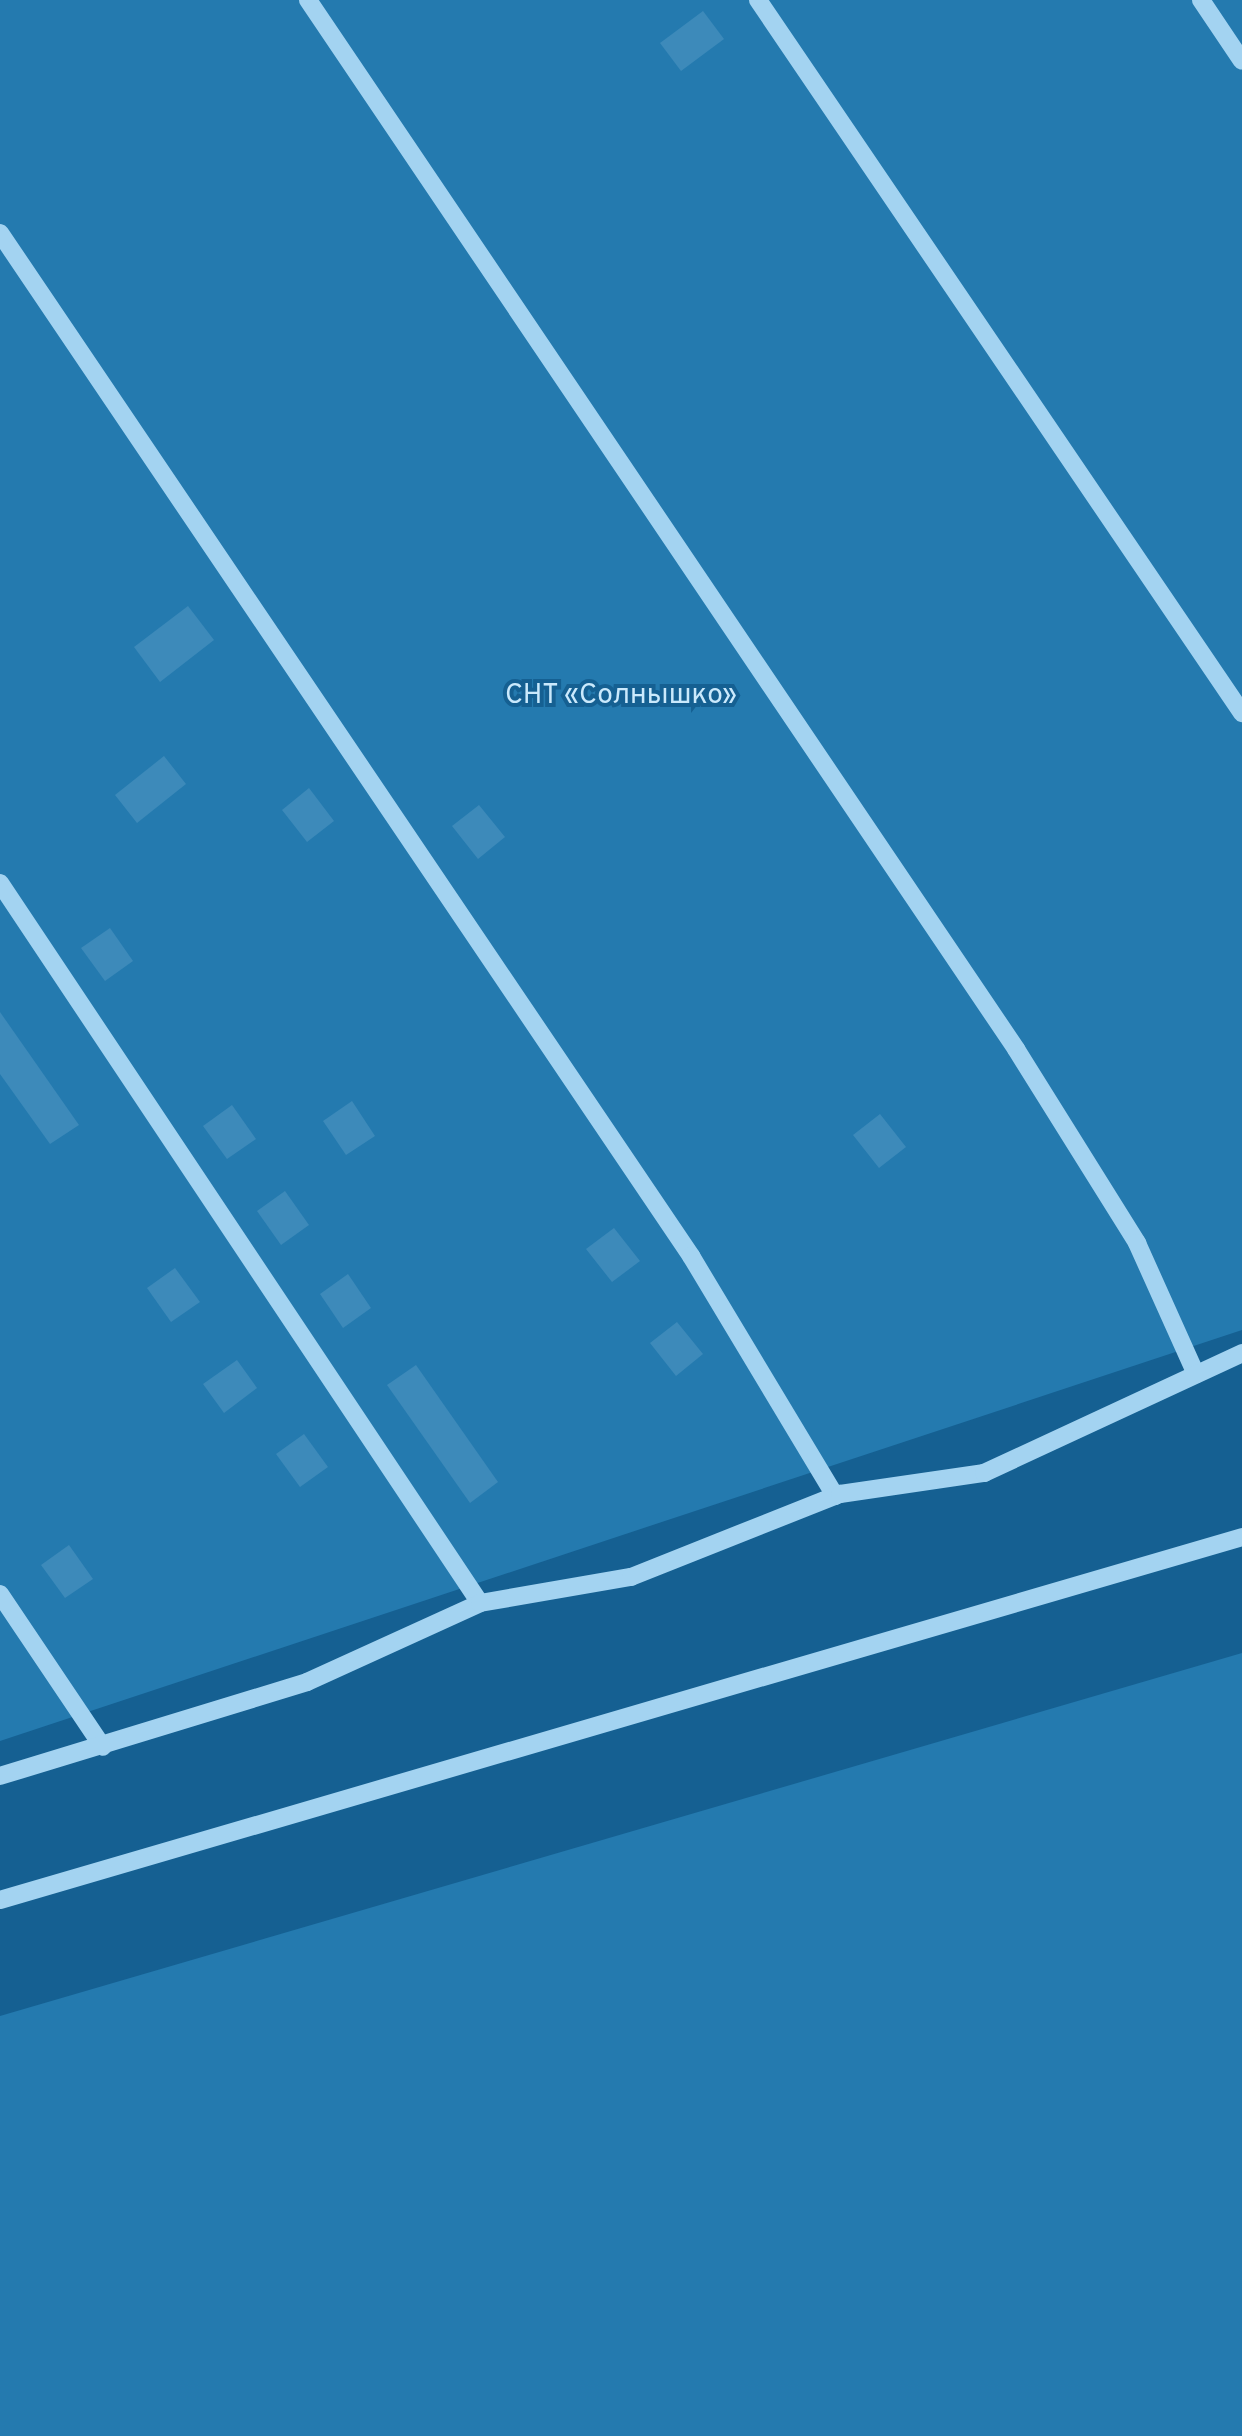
<!DOCTYPE html>
<html>
<head>
<meta charset="utf-8">
<style>
	body { margin:0 }
	#map { position:relative; width:1242px; height:2436px; overflow:hidden; background:#156092; font-family:Overpass,sans-serif }
	div>[style] { position:absolute }
	.green>* { inset:0; background:#247aaf }
	.building>* { inset:0; background:#3d8aba }
	.minor>* { height:18px; margin:-9px; padding:0 9px; transform-origin:9px; border-radius:9px; background:#a3d3f1 }
	span { translate:-50% -50%; white-space:nowrap; text-align:center; line-height:1.15; -webkit-text-stroke:8px #156092; paint-order:stroke }
	.park-label { font-size:28px; color:#cae9fc }
</style>
</head>
<body>
<div id="map">
	<div class="green">
		<i style="clip-path:polygon(0 0,1242px 0,1242px 1330px,0 1741px)"></i>
		<i style="clip-path:polygon(1242px 1653px,1242px 2436px,0 2436px,0 2016px)"></i>
	</div>
	<div class="building">
		<i style="clip-path:polygon(703px 11px,724px 39px,681px 71px,660px 43px)"></i>
		<i style="clip-path:polygon(188px 606px,214px 640px,160px 682px,134px 647px)"></i>
		<i style="clip-path:polygon(164px 756px,186px 784px,137px 823px,115px 795px)"></i>
		<i style="clip-path:polygon(309px 788px,334px 821px,307px 842px,282px 810px)"></i>
		<i style="clip-path:polygon(479px 805px,505px 837px,478px 859px,452px 826px)"></i>
		<i style="clip-path:polygon(110px 928px,133px 961px,105px 981px,81px 948px)"></i>
		<i style="clip-path:polygon(0 1012px,79px 1125px,50px 1144px,0 1074px)"></i>
		<i style="clip-path:polygon(352px 1101px,375px 1136px,346px 1155px,323px 1121px)"></i>
		<i style="clip-path:polygon(232px 1105px,256px 1139px,227px 1159px,203px 1126px)"></i>
		<i style="clip-path:polygon(880px 1114px,906px 1147px,879px 1168px,853px 1135px)"></i>
		<i style="clip-path:polygon(285px 1191px,309px 1225px,281px 1245px,257px 1211px)"></i>
		<i style="clip-path:polygon(614px 1228px,640px 1261px,612px 1282px,586px 1249px)"></i>
		<i style="clip-path:polygon(175px 1268px,200px 1302px,171px 1322px,147px 1288px)"></i>
		<i style="clip-path:polygon(348px 1274px,371px 1308px,343px 1328px,320px 1294px)"></i>
		<i style="clip-path:polygon(677px 1322px,703px 1354px,676px 1376px,650px 1343px)"></i>
		<i style="clip-path:polygon(237px 1360px,257px 1388px,224px 1413px,203px 1384px)"></i>
		<i style="clip-path:polygon(416px 1365px,498px 1482px,470px 1503px,387px 1385px)"></i>
		<i style="clip-path:polygon(304px 1434px,328px 1467px,300px 1487px,276px 1454px)"></i>
		<i style="clip-path:polygon(69px 1545px,93px 1579px,65px 1598px,41px 1565px)"></i>
	</div>
	<div class="minor">
		<i style="left:308px;top:0;width:1266px;rotate:55.98deg"></i>
		<i style="left:1016px;top:1049px;width:229px;rotate:58deg"></i>
		<i style="left:1137px;top:1243px;width:144px;rotate:65.8deg"></i>
		<i style="left:758px;top:0;width:862px;rotate:55.83deg"></i>
		<i style="left:1201px;top:0;width:73px;rotate:56.1deg"></i>
		<i style="left:0;top:233px;width:1235px;rotate:55.96deg"></i>
		<i style="left:691px;top:1256px;width:280px;rotate:59deg"></i>
		<i style="left:0;top:883px;width:865px;rotate:56.31deg"></i>
		<i style="left:0;top:1594px;width:184px;rotate:56.1deg"></i>
		<i style="left:0;top:1776px;width:321px;rotate:-17deg"></i>
		<i style="left:307px;top:1682px;width:190px;rotate:-24.5deg"></i>
		<i style="left:480px;top:1603px;width:153px;rotate:-9.8deg"></i>
		<i style="left:631px;top:1577px;width:225px;rotate:-21.7deg"></i>
		<i style="left:840px;top:1494px;width:146px;rotate:-8.3deg"></i>
		<i style="left:984px;top:1473px;width:285px;rotate:-24.9deg"></i>
		<i style="left:0;top:1900px;width:1294px;rotate:-16.29deg"></i>
	</div>
	<div class="park-label">
		<span style="left:621px;top:696px">СНТ «Солнышко»</span>
	</div>
</div>
</body>
</html>
